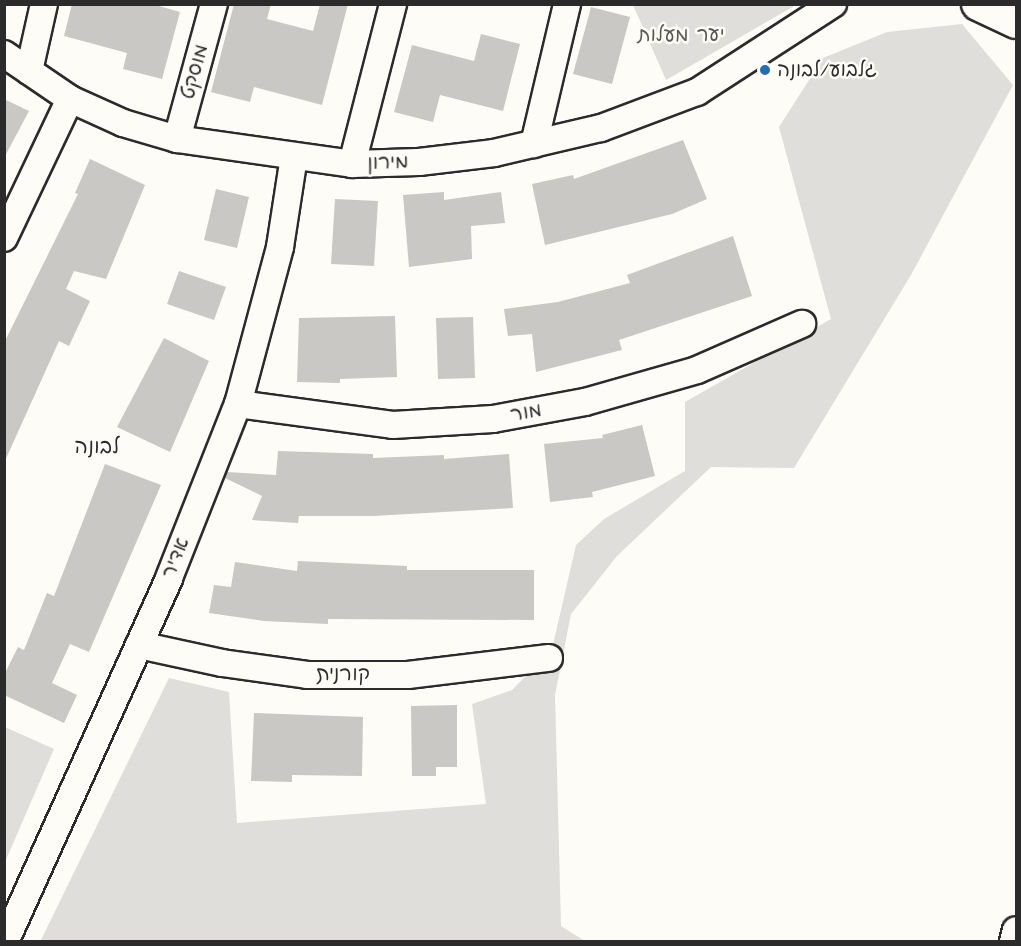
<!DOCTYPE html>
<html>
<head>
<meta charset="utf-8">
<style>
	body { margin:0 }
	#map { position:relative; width:1021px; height:946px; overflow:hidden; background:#fdfcf7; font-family:"Architects Daughter","Playpen Sans Hebrew",sans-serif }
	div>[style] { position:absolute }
	.green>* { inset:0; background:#dfdeda }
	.building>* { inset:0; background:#c9c8c4 }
	.roads { filter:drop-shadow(2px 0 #2b2b2b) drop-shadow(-2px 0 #2b2b2b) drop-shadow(0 2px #2b2b2b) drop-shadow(0 -2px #2b2b2b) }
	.minor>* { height:26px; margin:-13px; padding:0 13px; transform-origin:13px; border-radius:13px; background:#fdfcf7 }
	.major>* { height:32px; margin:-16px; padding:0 16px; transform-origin:16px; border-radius:16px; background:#fdfcf7 }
	.dots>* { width:16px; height:16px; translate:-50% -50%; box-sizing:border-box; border:3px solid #fdfcf7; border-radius:50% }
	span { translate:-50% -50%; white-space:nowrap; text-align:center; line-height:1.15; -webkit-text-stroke:5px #fdfcf7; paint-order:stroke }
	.park-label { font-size:20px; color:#585857 }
	.poi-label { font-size:20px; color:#2b2b2b }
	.left { translate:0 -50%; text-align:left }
	.street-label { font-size:20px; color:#2b2b2b }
	.neighbourhood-label { font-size:21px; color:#2b2b2b }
	.frame { position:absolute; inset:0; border:6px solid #2b2b2b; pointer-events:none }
</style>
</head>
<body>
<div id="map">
	<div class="green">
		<i style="clip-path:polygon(633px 5px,796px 5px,666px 80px)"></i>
		<i style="clip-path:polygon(962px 24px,1013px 85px,911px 275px,794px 468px,711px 467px,617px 556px,571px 614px,555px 695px,561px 926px,585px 941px,40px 942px,169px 678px,229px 692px,237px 823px,486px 804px,472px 704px,512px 690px,552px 649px,576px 545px,604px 519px,685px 471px,685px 402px,831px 319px,779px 127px,823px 58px,887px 32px)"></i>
		<i style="clip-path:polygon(5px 727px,54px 749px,5px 862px)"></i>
	</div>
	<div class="building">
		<i style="clip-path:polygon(72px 4px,152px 4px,180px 12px,162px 79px,123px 69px,127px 53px,64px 36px)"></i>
		<i style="clip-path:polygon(234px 4px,271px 4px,267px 19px,313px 31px,320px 4px,348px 4px,322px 105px,254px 87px,250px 102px,211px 92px)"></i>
		<i style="clip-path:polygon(591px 7px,630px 17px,612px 84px,573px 74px)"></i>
		<i style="clip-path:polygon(481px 34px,520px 44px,503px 111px,440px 95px,433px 122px,394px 112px,412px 45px,474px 61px)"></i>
		<i style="clip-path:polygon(4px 99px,29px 111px,4px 158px)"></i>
		<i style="clip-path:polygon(683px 140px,707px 199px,672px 214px,545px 245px,532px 184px,573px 175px,574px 179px)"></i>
		<i style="clip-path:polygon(90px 159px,145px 185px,106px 279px,74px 271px,66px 289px,90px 301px,69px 346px,59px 341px,4px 463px,4px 343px,78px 194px,75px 193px)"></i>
		<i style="clip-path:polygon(216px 189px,249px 197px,237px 248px,204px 240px)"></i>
		<i style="clip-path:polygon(444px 192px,444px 200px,501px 192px,505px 223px,471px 226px,472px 259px,409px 267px,403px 195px)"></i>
		<i style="clip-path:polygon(335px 199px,378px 201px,374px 266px,331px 264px)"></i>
		<i style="clip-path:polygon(733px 236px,752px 296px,619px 340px,622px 350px,536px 372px,532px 334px,508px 336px,504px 309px,558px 302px,630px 283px,627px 275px)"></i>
		<i style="clip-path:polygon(179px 271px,226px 287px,214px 320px,167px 304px)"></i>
		<i style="clip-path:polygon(395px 316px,397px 377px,340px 379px,340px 383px,297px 382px,299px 318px)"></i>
		<i style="clip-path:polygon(473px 317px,475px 378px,438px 379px,436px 318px)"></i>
		<i style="clip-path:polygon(164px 338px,209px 361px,170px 452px,117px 427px)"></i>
		<i style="clip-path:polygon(642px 425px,655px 476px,592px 492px,593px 497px,550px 502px,544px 444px,603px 438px,602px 435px)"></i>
		<i style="clip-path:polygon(278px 451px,373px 454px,373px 458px,444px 455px,444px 459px,509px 454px,513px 508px,373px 516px,299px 516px,298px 523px,252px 520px,262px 496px,225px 478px,227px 472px,276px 475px)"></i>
		<i style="clip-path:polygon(105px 464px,161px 485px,89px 652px,70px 644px,52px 683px,77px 695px,64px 723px,4px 695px,4px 675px,18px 647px,24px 650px,47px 593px,54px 596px)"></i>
		<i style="clip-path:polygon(298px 561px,407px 566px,407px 570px,534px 570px,534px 620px,328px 619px,328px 624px,264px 621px,209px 613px,214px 585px,231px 587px,235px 562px,297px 571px)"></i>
		<i style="clip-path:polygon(457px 705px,457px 767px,436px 767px,436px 776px,412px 776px,411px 706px)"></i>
		<i style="clip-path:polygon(254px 713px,363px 717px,362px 776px,292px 775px,292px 782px,251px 781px)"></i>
	</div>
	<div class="roads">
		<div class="minor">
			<i style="left:4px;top:54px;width:80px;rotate:34.3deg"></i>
			<i style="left:70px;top:99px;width:58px;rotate:24.4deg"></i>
			<i style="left:123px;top:123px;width:56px;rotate:16.5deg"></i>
			<i style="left:177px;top:139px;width:177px;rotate:8.1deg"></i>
			<i style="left:352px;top:164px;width:67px;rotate:-1.7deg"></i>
			<i style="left:419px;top:162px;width:76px;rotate:-6.8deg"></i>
			<i style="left:494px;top:153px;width:110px;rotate:-13.2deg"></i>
			<i style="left:601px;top:128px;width:103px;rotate:-20.6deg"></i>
			<i style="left:697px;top:92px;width:162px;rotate:-32.9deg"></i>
			<i style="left:29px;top:71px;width:69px;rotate:-77.4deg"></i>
			<i style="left:177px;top:139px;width:140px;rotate:-74.7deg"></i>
			<i style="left:534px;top:144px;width:144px;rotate:-76.7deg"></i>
			<i style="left:352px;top:164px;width:165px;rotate:-75.6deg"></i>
			<i style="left:4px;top:238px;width:154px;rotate:-64.6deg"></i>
			<i style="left:238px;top:404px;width:156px;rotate:7.7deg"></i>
			<i style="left:393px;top:425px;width:100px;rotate:-3.4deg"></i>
			<i style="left:493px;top:419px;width:94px;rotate:-10.5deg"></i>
			<i style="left:585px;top:402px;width:116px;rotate:-15.9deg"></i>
			<i style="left:697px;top:370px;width:115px;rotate:-23.7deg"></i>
			<i style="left:139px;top:645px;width:85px;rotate:12.2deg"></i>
			<i style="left:222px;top:663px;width:86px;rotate:8deg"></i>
			<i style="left:307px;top:675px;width:101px"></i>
			<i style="left:408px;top:675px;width:142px;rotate:-6.9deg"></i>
			<i style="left:5px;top:942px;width:399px;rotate:-65.7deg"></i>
			<i style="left:169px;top:578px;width:187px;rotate:-68.4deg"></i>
			<i style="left:238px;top:404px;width:163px;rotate:-75deg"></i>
			<i style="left:280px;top:247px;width:91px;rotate:-81.2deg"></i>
			<i style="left:1013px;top:942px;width:12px;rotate:-76deg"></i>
		</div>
		<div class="major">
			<i style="left:978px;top:4px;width:42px;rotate:25.3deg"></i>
		</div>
	</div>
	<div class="dots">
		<i style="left:765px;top:70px;background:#1f6fb2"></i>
	</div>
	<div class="park-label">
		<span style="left:681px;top:35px">יער מעלות</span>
	</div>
	<div class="poi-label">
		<span class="left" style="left:777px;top:70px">גלבוע/לבונה</span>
	</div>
	<div class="street-label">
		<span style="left:195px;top:72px;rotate:-75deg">מוסקט</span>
		<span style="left:388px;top:163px;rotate:-2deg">מירון</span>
		<span style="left:526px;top:413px;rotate:-10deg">מור</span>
		<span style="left:176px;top:558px;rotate:-68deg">אדיר</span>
		<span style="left:343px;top:674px">קורנית</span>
	</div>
	<div class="neighbourhood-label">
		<span style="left:97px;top:447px">לבונה</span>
	</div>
	<div class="frame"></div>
</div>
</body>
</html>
